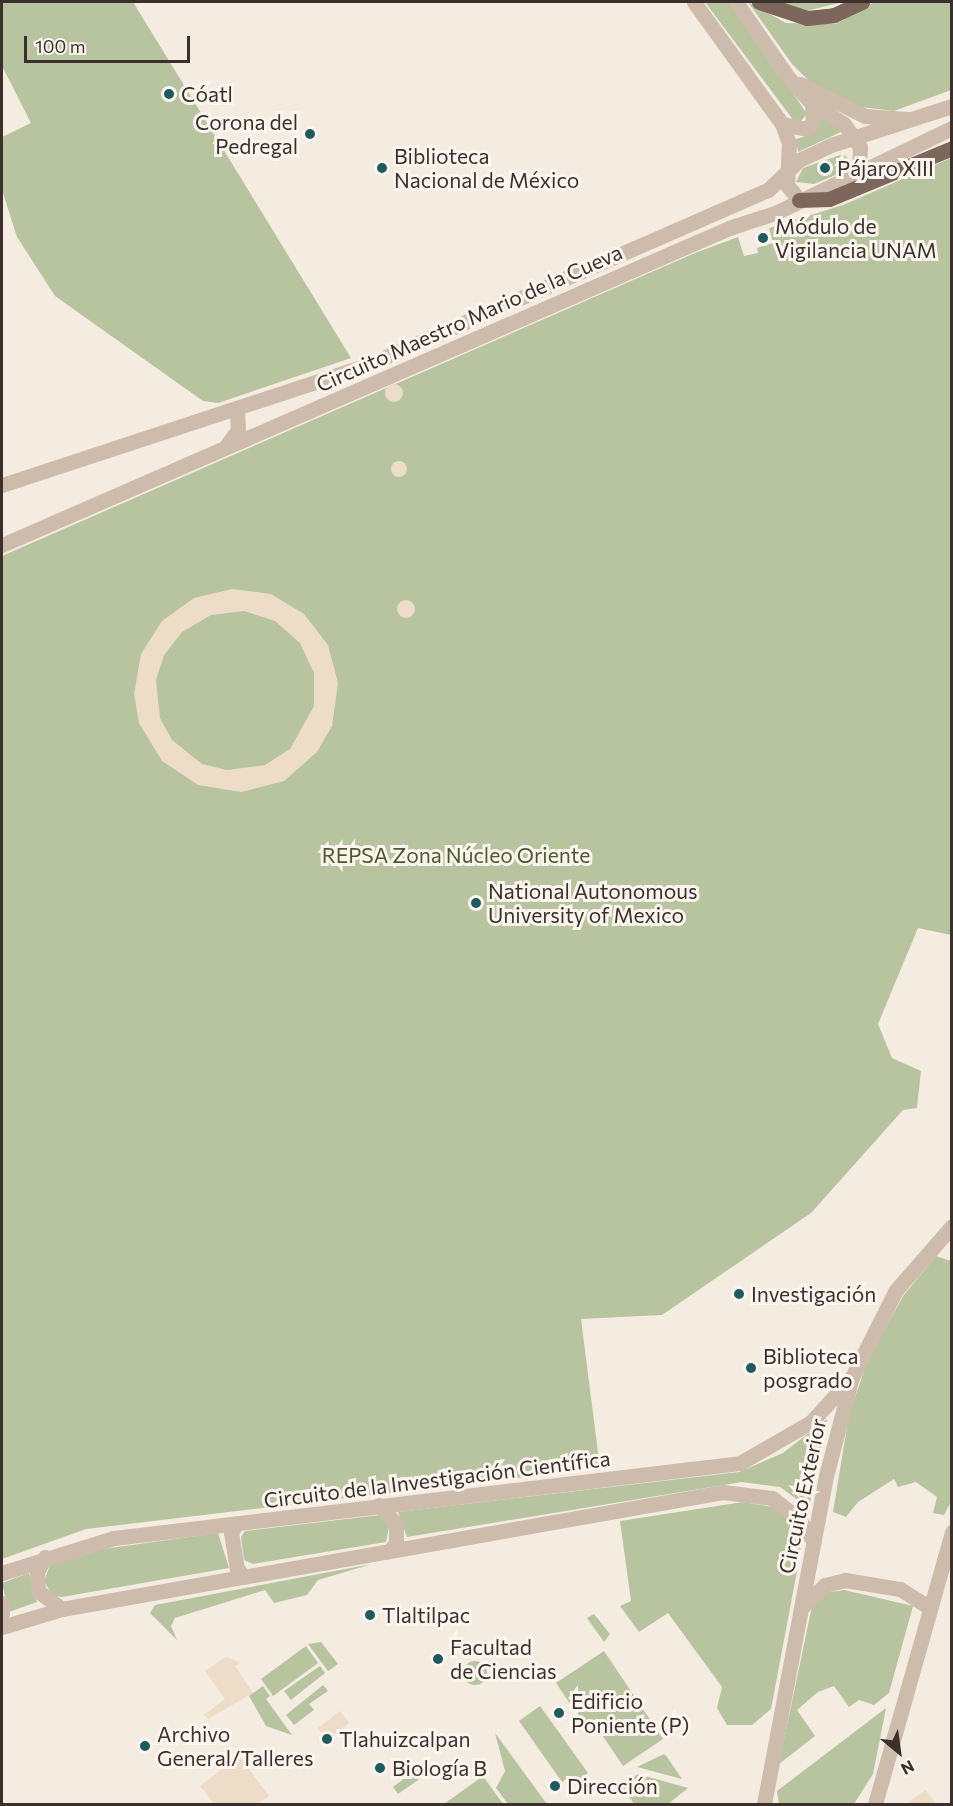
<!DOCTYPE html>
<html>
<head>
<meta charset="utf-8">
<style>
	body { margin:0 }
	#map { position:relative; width:953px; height:1806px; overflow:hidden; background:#f4ebe1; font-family:Commissioner,sans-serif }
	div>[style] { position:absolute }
	.green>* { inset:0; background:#b8c4a0 }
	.round { border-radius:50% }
	.plaza>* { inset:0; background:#ecdcc8 }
	.minor>* { height:15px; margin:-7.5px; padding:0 7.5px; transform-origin:7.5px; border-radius:7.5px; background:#cdbbac }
	.major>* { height:15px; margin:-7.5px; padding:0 7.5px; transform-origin:7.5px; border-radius:7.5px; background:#7d675c }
	.dots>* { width:16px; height:16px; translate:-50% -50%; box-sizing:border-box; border:3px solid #fbf5ee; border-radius:50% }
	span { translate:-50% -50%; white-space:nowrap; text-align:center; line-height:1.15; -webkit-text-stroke:6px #fbf5ee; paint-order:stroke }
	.poi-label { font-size:21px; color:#3b302b }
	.left { translate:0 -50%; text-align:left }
	.right { translate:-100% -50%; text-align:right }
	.street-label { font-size:21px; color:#3b302b }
	.park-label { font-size:21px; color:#4a5a2e }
	.frame { position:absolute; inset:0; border:3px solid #3b302b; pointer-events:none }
	.north { position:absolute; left:869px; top:1722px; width:60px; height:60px; -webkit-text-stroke:4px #fbf5ee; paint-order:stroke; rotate:151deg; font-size:16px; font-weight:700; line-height:24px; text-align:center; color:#3b302b }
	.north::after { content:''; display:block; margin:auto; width:21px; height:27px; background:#3b302b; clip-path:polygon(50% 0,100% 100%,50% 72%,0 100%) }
	.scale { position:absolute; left:24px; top:36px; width:166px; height:27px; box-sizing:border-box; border:3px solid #3b302b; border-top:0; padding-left:8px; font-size:18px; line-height:21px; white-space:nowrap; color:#3b302b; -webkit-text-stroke:4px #fbf5ee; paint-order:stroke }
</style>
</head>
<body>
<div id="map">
	<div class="green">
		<i style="clip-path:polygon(2px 2px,133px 2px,351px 358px,218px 403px,203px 401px,55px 296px,17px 237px,2px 190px,2px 137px,31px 123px,2px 66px)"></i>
		<i style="clip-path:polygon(705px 2px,731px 2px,807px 114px,797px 125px)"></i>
		<i style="clip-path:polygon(748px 2px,786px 23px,836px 24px,874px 2px,951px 2px,951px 90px,894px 111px,853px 106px,820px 92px,792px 64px)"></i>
		<i style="clip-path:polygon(773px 2px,843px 2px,806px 11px)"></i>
		<i style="clip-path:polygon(821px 118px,842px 127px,841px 132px,798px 152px,796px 139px,810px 135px)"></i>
		<i style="clip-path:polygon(843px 154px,851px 161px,838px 174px,814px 184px,796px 182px,803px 168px)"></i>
		<i style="clip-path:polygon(951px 158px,951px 935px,918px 928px,878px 1024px,892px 1058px,921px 1071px,917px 1108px,903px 1110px,811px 1213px,662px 1315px,581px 1319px,600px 1468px,86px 1529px,2px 1559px,2px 556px,695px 253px,738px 237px,744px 256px,758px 253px,757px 248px,773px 243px,769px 228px,843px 205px)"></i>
		<i style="clip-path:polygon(936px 1256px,951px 1261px,952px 1500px,944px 1515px,933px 1513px,937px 1497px,916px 1482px,898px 1487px,894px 1479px,858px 1502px,846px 1517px,833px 1512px,849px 1415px,867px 1362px,903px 1296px)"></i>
		<i style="clip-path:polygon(827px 1419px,809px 1508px,780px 1487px,742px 1482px,407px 1537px,398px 1512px,739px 1472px,783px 1453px)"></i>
		<i style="clip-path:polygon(743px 1502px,773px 1507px,788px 1519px,801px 1550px,771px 1709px,752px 1725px,727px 1725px,717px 1708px,722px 1687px,668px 1613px,639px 1632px,620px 1606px,631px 1601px,620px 1521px)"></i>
		<i style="clip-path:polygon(380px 1515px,389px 1527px,386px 1542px,253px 1564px,244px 1560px,241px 1537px,245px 1531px)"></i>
		<i style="clip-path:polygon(218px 1533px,229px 1568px,62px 1597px,52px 1595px,44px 1581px,50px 1565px,103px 1549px)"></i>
		<i style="clip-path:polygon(372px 1564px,318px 1580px,307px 1595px,274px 1603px,265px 1590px,175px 1618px,171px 1626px,177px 1640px,150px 1613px,155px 1605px)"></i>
		<i style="clip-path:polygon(29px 1573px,37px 1602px,9px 1612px,2px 1583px)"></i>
		<i style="clip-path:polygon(844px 1590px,913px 1606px,889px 1693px,874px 1705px,859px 1700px,849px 1707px,834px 1686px,818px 1692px,797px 1710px,815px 1736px,779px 1764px,812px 1606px,824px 1593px)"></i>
		<i style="clip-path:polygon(594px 1614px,610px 1634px,604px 1642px,587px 1618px)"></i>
		<i style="clip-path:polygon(321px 1642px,338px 1664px,328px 1671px,308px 1644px)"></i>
		<i style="clip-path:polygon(306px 1646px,318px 1663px,273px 1696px,261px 1679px)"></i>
		<i style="clip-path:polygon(604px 1651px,663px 1739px,623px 1766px,592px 1720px,584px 1725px,556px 1683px)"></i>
		<i class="round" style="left:463px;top:1661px;width:24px;height:24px"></i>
		<i style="clip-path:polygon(320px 1666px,325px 1673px,291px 1700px,284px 1691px)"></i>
		<i style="clip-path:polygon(323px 1685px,328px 1691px,309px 1704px,314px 1710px,294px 1725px,286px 1715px)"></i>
		<i style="clip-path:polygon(263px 1686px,270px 1696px,266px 1699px,292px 1735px,266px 1726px,249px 1696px)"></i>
		<i style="clip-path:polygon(540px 1706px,588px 1773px,576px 1782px,571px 1776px,562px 1782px,519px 1721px)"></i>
		<i style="clip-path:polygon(886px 1708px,873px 1774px,854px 1804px,779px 1804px,777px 1791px)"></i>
		<i style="clip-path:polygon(495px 1733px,547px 1804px,508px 1804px,496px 1788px,505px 1771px)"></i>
		<i style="clip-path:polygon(664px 1754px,667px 1757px,682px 1779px,637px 1767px)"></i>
		<i style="clip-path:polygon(418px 1768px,424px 1776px,398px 1794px,393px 1787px)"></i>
		<i style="clip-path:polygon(638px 1774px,688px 1788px,668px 1804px,634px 1804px,621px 1785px)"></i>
		<i style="clip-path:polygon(483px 1776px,503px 1804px,444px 1804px)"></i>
	</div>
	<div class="plaza">
		<i class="round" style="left:385px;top:384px;width:18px;height:18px"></i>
		<i class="round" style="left:391px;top:461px;width:16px;height:16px"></i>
		<i style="clip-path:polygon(evenodd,232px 589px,271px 594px,304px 614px,328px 645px,338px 683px,332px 726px,317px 752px,284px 781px,241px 792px,198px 785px,162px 761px,139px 723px,134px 694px,141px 654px,162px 621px,194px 598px,232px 589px,244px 611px,275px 621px,300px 643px,314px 673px,314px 706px,290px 749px,265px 765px,227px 770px,202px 764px,172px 740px,160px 718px,156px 680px,164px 655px,182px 632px,211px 615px,244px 611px)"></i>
		<i class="round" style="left:397px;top:600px;width:18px;height:18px"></i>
		<i style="clip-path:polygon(226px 1657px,241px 1663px,235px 1666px,253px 1693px,208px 1719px,204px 1715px,225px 1699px,205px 1671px)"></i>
		<i style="clip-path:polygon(340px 1711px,349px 1723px,327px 1740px,318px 1728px)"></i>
		<i style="clip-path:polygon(239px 1756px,269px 1796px,258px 1804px,214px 1804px,200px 1786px)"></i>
		<i style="clip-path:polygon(926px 1790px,936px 1804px,908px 1804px,907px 1803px)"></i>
	</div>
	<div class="minor">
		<i style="left:694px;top:2px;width:150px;rotate:54.2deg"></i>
		<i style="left:782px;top:124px;width:20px;rotate:70deg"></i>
		<i style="left:789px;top:143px;width:42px;rotate:92.7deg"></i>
		<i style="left:787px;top:185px;width:19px;rotate:51deg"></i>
		<i style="left:736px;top:2px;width:91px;rotate:55.3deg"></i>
		<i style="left:788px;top:77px;width:36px;rotate:48deg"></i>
		<i style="left:812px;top:104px;width:38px;rotate:32deg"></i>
		<i style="left:844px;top:124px;width:28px;rotate:55deg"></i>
		<i style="left:860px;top:147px;width:22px;rotate:93deg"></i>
		<i style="left:800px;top:84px;width:72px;rotate:26.2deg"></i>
		<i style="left:865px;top:116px;width:42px;rotate:4.1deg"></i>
		<i style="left:782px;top:124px;width:25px;rotate:11deg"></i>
		<i style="left:807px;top:129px;width:9px;rotate:-49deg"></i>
		<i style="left:813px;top:122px;width:18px;rotate:-93deg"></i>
		<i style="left:226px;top:446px;width:20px;rotate:-53deg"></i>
		<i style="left:238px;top:430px;width:20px;rotate:-93deg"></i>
		<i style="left:2px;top:485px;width:384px;rotate:-18.2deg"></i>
		<i style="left:367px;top:365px;width:438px;rotate:-23.6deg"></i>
		<i style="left:768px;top:190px;width:43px;rotate:-44.1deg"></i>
		<i style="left:799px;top:160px;width:35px;rotate:-25deg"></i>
		<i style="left:831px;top:145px;width:127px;rotate:-17.9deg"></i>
		<i style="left:2px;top:545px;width:793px;rotate:-23.56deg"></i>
		<i style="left:729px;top:228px;width:48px;rotate:-18.1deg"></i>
		<i style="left:775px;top:213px;width:196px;rotate:-25.7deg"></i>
		<i style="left:379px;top:1505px;width:25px;rotate:48deg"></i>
		<i style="left:396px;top:1524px;width:19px;rotate:90deg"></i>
		<i style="left:396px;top:1543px;width:11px;rotate:131deg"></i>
		<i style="left:237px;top:1523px;width:11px;rotate:124deg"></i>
		<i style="left:231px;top:1532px;width:37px;rotate:81deg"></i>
		<i style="left:237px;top:1569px;width:11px;rotate:45deg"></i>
		<i style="left:45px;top:1557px;width:17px;rotate:118deg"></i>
		<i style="left:37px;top:1572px;width:19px;rotate:87deg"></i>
		<i style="left:38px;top:1591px;width:30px;rotate:37deg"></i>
		<i style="left:2px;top:1573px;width:117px;rotate:-17.4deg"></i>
		<i style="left:114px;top:1538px;width:630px;rotate:-6.83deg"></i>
		<i style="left:740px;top:1463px;width:82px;rotate:-30deg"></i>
		<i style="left:811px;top:1422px;width:61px;rotate:-47.7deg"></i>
		<i style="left:2px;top:1603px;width:11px;rotate:90deg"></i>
		<i style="left:802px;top:1607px;width:32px;rotate:-44deg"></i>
		<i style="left:825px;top:1585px;width:21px;rotate:-14deg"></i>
		<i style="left:845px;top:1580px;width:56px;rotate:9.3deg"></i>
		<i style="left:900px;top:1589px;width:34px;rotate:32deg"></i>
		<i style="left:2px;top:1627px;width:63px;rotate:-16.7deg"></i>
		<i style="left:62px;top:1609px;width:671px;rotate:-10.04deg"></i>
		<i style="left:723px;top:1492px;width:49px;rotate:7deg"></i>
		<i style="left:772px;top:1498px;width:34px;rotate:38deg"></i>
		<i style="left:799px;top:1519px;width:27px;rotate:57deg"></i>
		<i style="left:764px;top:1804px;width:334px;rotate:-79.3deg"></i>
		<i style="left:826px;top:1476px;width:102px;rotate:-75.3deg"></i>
		<i style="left:852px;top:1377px;width:97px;rotate:-63.2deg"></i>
		<i style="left:896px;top:1290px;width:85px;rotate:-48.8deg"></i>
		<i style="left:875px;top:1804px;width:283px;rotate:-74.2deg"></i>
	</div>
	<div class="major">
		<i style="left:759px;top:2px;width:51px;rotate:18.4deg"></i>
		<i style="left:807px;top:18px;width:27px;rotate:-6deg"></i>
		<i style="left:834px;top:15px;width:31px;rotate:-25deg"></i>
		<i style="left:799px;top:200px;width:30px;rotate:-2deg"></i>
		<i style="left:829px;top:199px;width:133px;rotate:-22.5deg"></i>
	</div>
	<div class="dots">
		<i style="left:169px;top:94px;background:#1f5a5e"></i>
		<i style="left:310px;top:134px;background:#1f5a5e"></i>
		<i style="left:382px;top:168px;background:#1f5a5e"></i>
		<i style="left:825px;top:168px;background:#1f5a5e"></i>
		<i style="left:763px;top:238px;background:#1f5a5e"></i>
		<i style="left:476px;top:903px;background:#1f5a5e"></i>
		<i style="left:739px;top:1294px;background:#1f5a5e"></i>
		<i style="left:751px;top:1368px;background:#1f5a5e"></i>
		<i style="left:370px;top:1615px;background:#1f5a5e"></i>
		<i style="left:438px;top:1659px;background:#1f5a5e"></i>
		<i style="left:559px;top:1713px;background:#1f5a5e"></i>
		<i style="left:327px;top:1739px;background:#1f5a5e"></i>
		<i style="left:145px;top:1746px;background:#1f5a5e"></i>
		<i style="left:380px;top:1768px;background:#1f5a5e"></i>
		<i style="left:555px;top:1786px;background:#1f5a5e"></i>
	</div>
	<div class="poi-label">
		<span class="left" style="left:181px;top:94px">Cóatl</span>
		<span class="right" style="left:298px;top:134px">Corona del<br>Pedregal</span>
		<span class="left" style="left:394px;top:168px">Biblioteca<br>Nacional de México</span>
		<span class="left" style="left:837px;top:168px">Pájaro XIII</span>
		<span class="left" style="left:775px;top:238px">Módulo de<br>Vigilancia UNAM</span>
		<span class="left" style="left:488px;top:903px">National Autonomous<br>University of Mexico</span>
		<span class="left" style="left:751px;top:1294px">Investigación</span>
		<span class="left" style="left:763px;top:1368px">Biblioteca<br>posgrado</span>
		<span class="left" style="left:382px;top:1615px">Tlaltilpac</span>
		<span class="left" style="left:450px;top:1659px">Facultad<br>de Ciencias</span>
		<span class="left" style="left:571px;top:1713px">Edificio<br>Poniente (P)</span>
		<span class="left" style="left:157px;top:1746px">Archivo<br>General/Talleres</span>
		<span class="left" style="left:339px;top:1739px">Tlahuizcalpan</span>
		<span class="left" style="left:392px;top:1768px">Biología B</span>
		<span class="left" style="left:567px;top:1786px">Dirección</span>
	</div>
	<div class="street-label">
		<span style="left:469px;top:318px;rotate:-24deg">Circuito Maestro Mario de la Cueva</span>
		<span style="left:437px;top:1479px;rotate:-7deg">Circuito de la Investigación Científica</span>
		<span style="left:802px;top:1496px;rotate:-78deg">Circuito Exterior</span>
	</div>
	<div class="park-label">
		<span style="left:456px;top:855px">REPSA Zona Núcleo Oriente</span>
	</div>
	<div class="frame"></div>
	<div class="north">N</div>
	<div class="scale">100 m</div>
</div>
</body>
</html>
